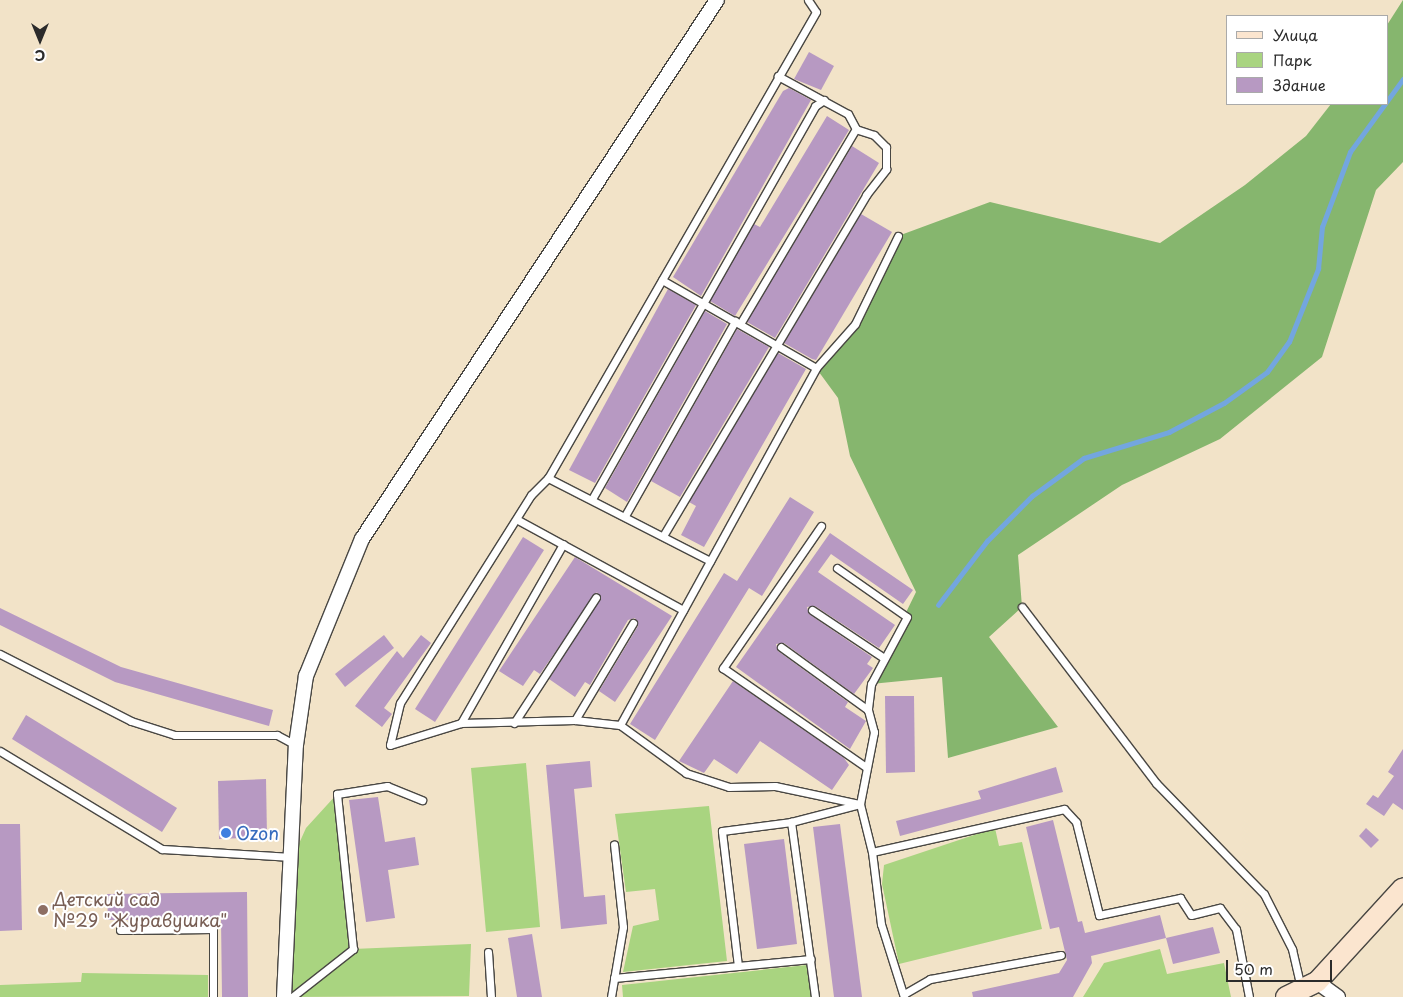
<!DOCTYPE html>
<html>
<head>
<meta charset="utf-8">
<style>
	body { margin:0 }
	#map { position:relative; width:1403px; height:997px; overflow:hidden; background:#f2e3c8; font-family:"Playpen Sans",sans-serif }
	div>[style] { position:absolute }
	.green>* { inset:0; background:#a9d480 }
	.forest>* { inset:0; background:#86b66e }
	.stream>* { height:4.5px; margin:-2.25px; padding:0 2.25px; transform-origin:2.25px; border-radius:2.25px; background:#73a6df }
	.building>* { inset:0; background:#b799c2 }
	.roads { filter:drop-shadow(1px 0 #494743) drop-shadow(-1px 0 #494743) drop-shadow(0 1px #494743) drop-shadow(0 -1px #494743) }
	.service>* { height:7px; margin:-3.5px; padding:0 3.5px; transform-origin:3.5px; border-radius:3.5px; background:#fff }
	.minor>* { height:14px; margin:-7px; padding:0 7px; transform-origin:7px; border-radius:7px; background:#fff }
	.secondary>* { height:20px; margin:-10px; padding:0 10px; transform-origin:10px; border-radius:10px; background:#fbe5cf }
	.dots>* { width:14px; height:14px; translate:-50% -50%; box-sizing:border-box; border:2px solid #fff; border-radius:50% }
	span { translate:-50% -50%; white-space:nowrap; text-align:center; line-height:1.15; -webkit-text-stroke:4px #fff; paint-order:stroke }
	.shop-label { font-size:18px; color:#366cbe }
	.left { translate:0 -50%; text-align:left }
	.education-label { font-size:18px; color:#785e54 }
	.legend { position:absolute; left:1226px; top:15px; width:162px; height:90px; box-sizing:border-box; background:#fff; border:1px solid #aaa; margin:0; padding:6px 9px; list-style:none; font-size:15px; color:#2b2b2b }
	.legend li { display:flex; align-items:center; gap:10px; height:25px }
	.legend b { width:25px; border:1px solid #aaa }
	.north { position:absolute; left:15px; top:15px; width:50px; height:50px; -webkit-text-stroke:4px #fff; paint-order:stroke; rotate:180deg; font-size:14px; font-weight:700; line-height:20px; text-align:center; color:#2b2b2b }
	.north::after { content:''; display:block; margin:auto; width:18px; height:22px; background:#2b2b2b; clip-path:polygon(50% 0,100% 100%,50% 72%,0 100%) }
	.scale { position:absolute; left:1226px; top:960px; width:106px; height:22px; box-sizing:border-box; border:2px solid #2b2b2b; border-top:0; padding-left:6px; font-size:15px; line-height:18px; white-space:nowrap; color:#2b2b2b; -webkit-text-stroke:4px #fff; paint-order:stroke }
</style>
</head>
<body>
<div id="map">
	<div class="green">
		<i style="clip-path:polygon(526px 763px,540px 927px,486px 932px,471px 768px)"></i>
		<i style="clip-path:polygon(337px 794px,353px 949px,471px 944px,469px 996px,284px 997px,293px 857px,306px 828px)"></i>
		<i style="clip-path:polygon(709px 806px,727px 961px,623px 972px,633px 926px,659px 920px,655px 889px,626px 892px,615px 814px)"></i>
		<i style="clip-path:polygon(995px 828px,999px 846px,1022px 842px,1042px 929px,899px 964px,882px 884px,884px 865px)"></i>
		<i style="clip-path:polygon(1160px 949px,1167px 974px,1224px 963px,1231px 997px,1083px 997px,1104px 963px)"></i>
		<i style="clip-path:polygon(807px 965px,811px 997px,623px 997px,622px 985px)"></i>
		<i style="clip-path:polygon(82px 973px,208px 975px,208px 997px,0 997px,0 985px,81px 982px)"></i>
	</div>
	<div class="forest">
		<i style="clip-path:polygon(1403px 0,1403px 162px,1376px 190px,1322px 357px,1220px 439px,1122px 485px,1018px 555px,1022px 607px,989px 637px,1058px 727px,948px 758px,942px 677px,871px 684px,916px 592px,850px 456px,838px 398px,816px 368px,855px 324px,898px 236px,990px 202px,1160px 243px,1245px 185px,1306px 136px,1331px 104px,1387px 104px,1387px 25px)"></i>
	</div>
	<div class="stream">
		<i style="left:938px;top:605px;width:81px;rotate:-52.6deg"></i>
		<i style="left:987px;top:541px;width:64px;rotate:-45deg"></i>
		<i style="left:1032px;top:496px;width:64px;rotate:-36.2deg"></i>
		<i style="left:1084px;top:458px;width:89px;rotate:-17deg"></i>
		<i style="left:1169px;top:432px;width:62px;rotate:-27.8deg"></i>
		<i style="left:1224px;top:403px;width:53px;rotate:-35.8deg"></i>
		<i style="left:1267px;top:372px;width:37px;rotate:-54deg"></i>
		<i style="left:1289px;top:342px;width:79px;rotate:-68.3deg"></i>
		<i style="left:1318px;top:269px;width:42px;rotate:-84.6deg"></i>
		<i style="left:1322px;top:227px;width:80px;rotate:-69.5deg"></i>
		<i style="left:1350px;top:152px;width:90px;rotate:-54deg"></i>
	</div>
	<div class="building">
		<i style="clip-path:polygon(809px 52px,834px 66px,821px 90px,794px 79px)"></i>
		<i style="clip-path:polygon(789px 88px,811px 100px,701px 296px,673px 277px,783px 91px)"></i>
		<i style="clip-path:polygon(827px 116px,849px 130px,735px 316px,710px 301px,754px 224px,760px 227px)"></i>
		<i style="clip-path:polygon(852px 146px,879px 163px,775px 338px,747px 322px)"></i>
		<i style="clip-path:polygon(861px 214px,892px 232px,816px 360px,812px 359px,784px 343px)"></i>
		<i style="clip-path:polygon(668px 289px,696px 305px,595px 483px,569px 470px)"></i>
		<i style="clip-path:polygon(705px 311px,727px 324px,627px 502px,605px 488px)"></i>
		<i style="clip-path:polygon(737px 329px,769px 347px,680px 497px,651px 481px)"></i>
		<i style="clip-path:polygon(778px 353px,806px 369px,704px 547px,681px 535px,696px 506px,689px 502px)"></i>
		<i style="clip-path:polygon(790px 497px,814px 512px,762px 596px,749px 588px,655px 740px,630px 724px,724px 573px,737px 581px)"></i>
		<i style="clip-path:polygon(830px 533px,913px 590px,903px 604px,831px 554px,818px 572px,895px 625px,879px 648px,815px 606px,807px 607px,809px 614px,872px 657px,867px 664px,873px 668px,854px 694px,784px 643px,776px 644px,778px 651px,848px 702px,845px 707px,866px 721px,850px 749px,736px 667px)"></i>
		<i style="clip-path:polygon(523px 537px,544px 550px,435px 722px,415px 709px)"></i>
		<i style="clip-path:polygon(575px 557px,672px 616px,615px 702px,599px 691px,638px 626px,635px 618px,628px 620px,590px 685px,585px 682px,575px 697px,549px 679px,600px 600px,597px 592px,540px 674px,534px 670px,523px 686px,499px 671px)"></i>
		<i style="clip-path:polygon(0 608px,121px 667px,273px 710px,269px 726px,115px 682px,0 625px)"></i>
		<i style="clip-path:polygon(384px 635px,394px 648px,345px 687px,335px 674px)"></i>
		<i style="clip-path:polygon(421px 635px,431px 643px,384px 708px,392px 714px,382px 727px,355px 706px,397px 651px,403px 658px)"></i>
		<i style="clip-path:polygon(733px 681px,844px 758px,849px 765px,832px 790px,760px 741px,737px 774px,714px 759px,704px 773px,679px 761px)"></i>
		<i style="clip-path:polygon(885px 696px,914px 696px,915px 772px,886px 773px)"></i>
		<i style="clip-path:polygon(26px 715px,177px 808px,162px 832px,12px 739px)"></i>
		<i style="clip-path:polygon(1403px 749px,1403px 810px,1393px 803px,1384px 816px,1366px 804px,1373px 795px,1378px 798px,1394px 776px,1388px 772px)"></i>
		<i style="clip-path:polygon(590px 761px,592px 787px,574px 789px,584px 897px,605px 895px,607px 924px,561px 929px,546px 765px)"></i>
		<i style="clip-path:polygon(1056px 767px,1063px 792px,900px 836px,896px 821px,981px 799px,978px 791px)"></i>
		<i style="clip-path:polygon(266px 779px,267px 837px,219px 839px,218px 781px)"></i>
		<i style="clip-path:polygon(378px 797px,385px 842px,415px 837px,419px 865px,388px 870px,395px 918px,366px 922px,349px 800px)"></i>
		<i style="clip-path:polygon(1053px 820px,1078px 922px,1082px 921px,1085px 933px,1160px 915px,1166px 938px,1091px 956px,1092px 963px,1073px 997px,973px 997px,972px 992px,1059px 973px,1067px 960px,1059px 927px,1050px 929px,1026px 827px)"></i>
		<i style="clip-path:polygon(0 824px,20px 824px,22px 930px,0 931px)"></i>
		<i style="clip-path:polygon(840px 824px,862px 997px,834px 997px,813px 827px)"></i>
		<i style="clip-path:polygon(1366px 828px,1379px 840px,1371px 848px,1359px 836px)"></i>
		<i style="clip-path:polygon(784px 839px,797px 944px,757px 949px,744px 844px)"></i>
		<i style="clip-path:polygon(247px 892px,248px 997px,222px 997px,221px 919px,108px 920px,107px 894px)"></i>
		<i style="clip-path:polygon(1213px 927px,1220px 953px,1173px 964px,1166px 938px)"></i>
		<i style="clip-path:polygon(532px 934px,542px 997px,517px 997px,508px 938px)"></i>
	</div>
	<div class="roads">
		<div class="service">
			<i style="left:808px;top:0;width:14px;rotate:56deg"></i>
			<i style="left:816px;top:12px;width:538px;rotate:119.9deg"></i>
			<i style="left:548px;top:478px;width:24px;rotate:135deg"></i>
			<i style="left:531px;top:495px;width:246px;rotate:122.2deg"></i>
			<i style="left:400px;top:703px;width:43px;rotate:103.4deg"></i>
			<i style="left:390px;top:745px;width:74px;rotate:-17.2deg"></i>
			<i style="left:461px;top:723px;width:114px;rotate:-1.5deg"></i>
			<i style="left:575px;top:720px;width:45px;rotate:6.3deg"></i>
			<i style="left:620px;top:725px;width:82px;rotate:36deg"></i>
			<i style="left:686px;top:773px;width:45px;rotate:18deg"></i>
			<i style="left:729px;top:787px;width:46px;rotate:-1.2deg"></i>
			<i style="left:775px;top:786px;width:87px;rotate:12deg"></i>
			<i style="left:662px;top:280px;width:177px;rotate:29.7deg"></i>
			<i style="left:740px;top:324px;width:227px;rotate:-59.3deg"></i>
			<i style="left:548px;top:478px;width:182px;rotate:27.1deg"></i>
			<i style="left:592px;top:499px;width:452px;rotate:-60.4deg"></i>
			<i style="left:815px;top:106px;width:11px;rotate:-34deg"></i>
			<i style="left:626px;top:514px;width:222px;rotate:-60.5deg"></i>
			<i style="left:518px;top:520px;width:188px;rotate:28.6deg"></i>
			<i style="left:821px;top:526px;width:173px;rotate:124.6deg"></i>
			<i style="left:723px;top:668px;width:174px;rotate:34.7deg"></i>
			<i style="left:663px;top:536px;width:397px;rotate:-59.2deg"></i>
			<i style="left:866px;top:195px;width:33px;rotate:-52deg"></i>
			<i style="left:886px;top:169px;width:22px;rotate:-90deg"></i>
			<i style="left:886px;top:147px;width:17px;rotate:-135deg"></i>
			<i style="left:874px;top:135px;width:19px;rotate:-162deg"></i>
			<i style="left:856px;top:129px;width:17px;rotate:-118deg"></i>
			<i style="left:848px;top:114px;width:80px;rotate:-151.5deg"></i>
			<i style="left:837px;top:568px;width:85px;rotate:35deg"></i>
			<i style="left:907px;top:617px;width:76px;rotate:118.2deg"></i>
			<i style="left:871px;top:684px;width:26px;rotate:97deg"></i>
			<i style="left:868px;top:710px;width:23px;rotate:75deg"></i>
			<i style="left:874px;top:732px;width:73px;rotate:101deg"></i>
			<i style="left:860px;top:804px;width:49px;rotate:76deg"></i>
			<i style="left:872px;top:852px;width:73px;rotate:82.9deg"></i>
			<i style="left:881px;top:924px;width:77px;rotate:72.5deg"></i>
			<i style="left:1022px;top:607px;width:221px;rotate:52.7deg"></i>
			<i style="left:1156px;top:783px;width:155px;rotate:45.8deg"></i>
			<i style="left:1264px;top:894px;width:62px;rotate:63deg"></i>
			<i style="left:1292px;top:949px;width:40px;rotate:77deg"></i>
			<i style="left:812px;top:610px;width:87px;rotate:33.7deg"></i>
			<i style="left:781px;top:647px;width:107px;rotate:35.9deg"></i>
			<i style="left:0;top:654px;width:147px;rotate:27.1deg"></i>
			<i style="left:131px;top:721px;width:46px;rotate:17.7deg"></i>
			<i style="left:175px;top:735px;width:102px"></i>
			<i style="left:277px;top:735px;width:21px;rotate:28deg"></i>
			<i style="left:575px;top:720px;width:113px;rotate:-59.1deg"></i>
			<i style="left:461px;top:723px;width:206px;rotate:-60.3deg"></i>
			<i style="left:514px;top:723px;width:150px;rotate:-56.9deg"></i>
			<i style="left:620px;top:725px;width:407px;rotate:-61.2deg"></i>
			<i style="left:816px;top:368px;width:59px;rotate:-48.4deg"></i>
			<i style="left:855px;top:324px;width:98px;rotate:-64deg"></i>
			<i style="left:0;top:751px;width:189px;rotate:31.2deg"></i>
			<i style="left:162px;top:849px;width:130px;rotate:3.5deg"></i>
			<i style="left:872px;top:852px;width:197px;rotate:-12.6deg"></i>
			<i style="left:1064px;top:809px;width:18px;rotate:47deg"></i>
			<i style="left:1076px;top:822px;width:96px;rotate:76.1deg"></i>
			<i style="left:1099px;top:915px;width:83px;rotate:-11.9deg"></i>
			<i style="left:1180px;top:898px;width:20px;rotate:57deg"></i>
			<i style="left:1191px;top:915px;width:30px;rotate:-14deg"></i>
			<i style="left:1220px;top:908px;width:26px;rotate:53deg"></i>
			<i style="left:1236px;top:929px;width:69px;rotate:79.2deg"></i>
			<i style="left:120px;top:930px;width:93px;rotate:-0.6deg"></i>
			<i style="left:213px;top:929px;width:68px;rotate:90deg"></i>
			<i style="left:488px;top:952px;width:45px;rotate:86.2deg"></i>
			<i style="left:738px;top:966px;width:73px;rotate:-5.5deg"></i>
			<i style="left:614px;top:978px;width:125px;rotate:-5.5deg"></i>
			<i style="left:738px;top:966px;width:136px;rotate:-96.8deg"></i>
			<i style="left:722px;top:831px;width:70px;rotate:-7.4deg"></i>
			<i style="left:904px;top:994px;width:30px;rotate:-30deg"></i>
			<i style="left:930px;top:979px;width:133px;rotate:-10.4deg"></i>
			<i style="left:292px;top:997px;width:78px;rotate:-38.2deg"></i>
			<i style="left:353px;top:949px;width:156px;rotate:-95.9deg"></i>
			<i style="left:337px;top:794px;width:51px;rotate:-9.1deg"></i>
			<i style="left:387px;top:786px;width:38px;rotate:22deg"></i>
			<i style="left:611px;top:997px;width:71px;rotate:-80.3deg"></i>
			<i style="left:623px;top:927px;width:83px;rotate:-96.2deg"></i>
			<i style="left:815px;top:997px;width:177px;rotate:-97.8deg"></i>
			<i style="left:791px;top:822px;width:71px;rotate:-14.6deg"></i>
		</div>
		<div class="minor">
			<i style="left:1317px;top:982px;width:26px;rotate:36deg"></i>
			<i style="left:284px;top:997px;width:252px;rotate:-87.3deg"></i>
			<i style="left:296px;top:745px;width:70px;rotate:-81.8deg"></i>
			<i style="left:306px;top:676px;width:148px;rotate:-67.8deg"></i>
			<i style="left:362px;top:539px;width:645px;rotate:-56.63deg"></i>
		</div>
		<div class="secondary">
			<i style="left:1286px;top:997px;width:34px;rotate:-26deg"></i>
			<i style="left:1317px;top:982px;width:127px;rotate:-47.5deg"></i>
		</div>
	</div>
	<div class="dots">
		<i style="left:226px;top:833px;background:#3f7fe0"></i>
		<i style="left:43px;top:910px;background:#8d6e63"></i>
	</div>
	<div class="shop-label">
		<span class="left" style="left:236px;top:833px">Ozon</span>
	</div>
	<div class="education-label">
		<span class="left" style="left:53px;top:910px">Детский сад<br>№29 "Журавушка"</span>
	</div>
	<ul class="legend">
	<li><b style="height:6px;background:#fbe5cf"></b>Улица</li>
	<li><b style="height:14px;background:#a9d480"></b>Парк</li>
	<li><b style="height:14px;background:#b799c2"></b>Здание</li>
	</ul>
	<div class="north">С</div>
	<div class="scale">50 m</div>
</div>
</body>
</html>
